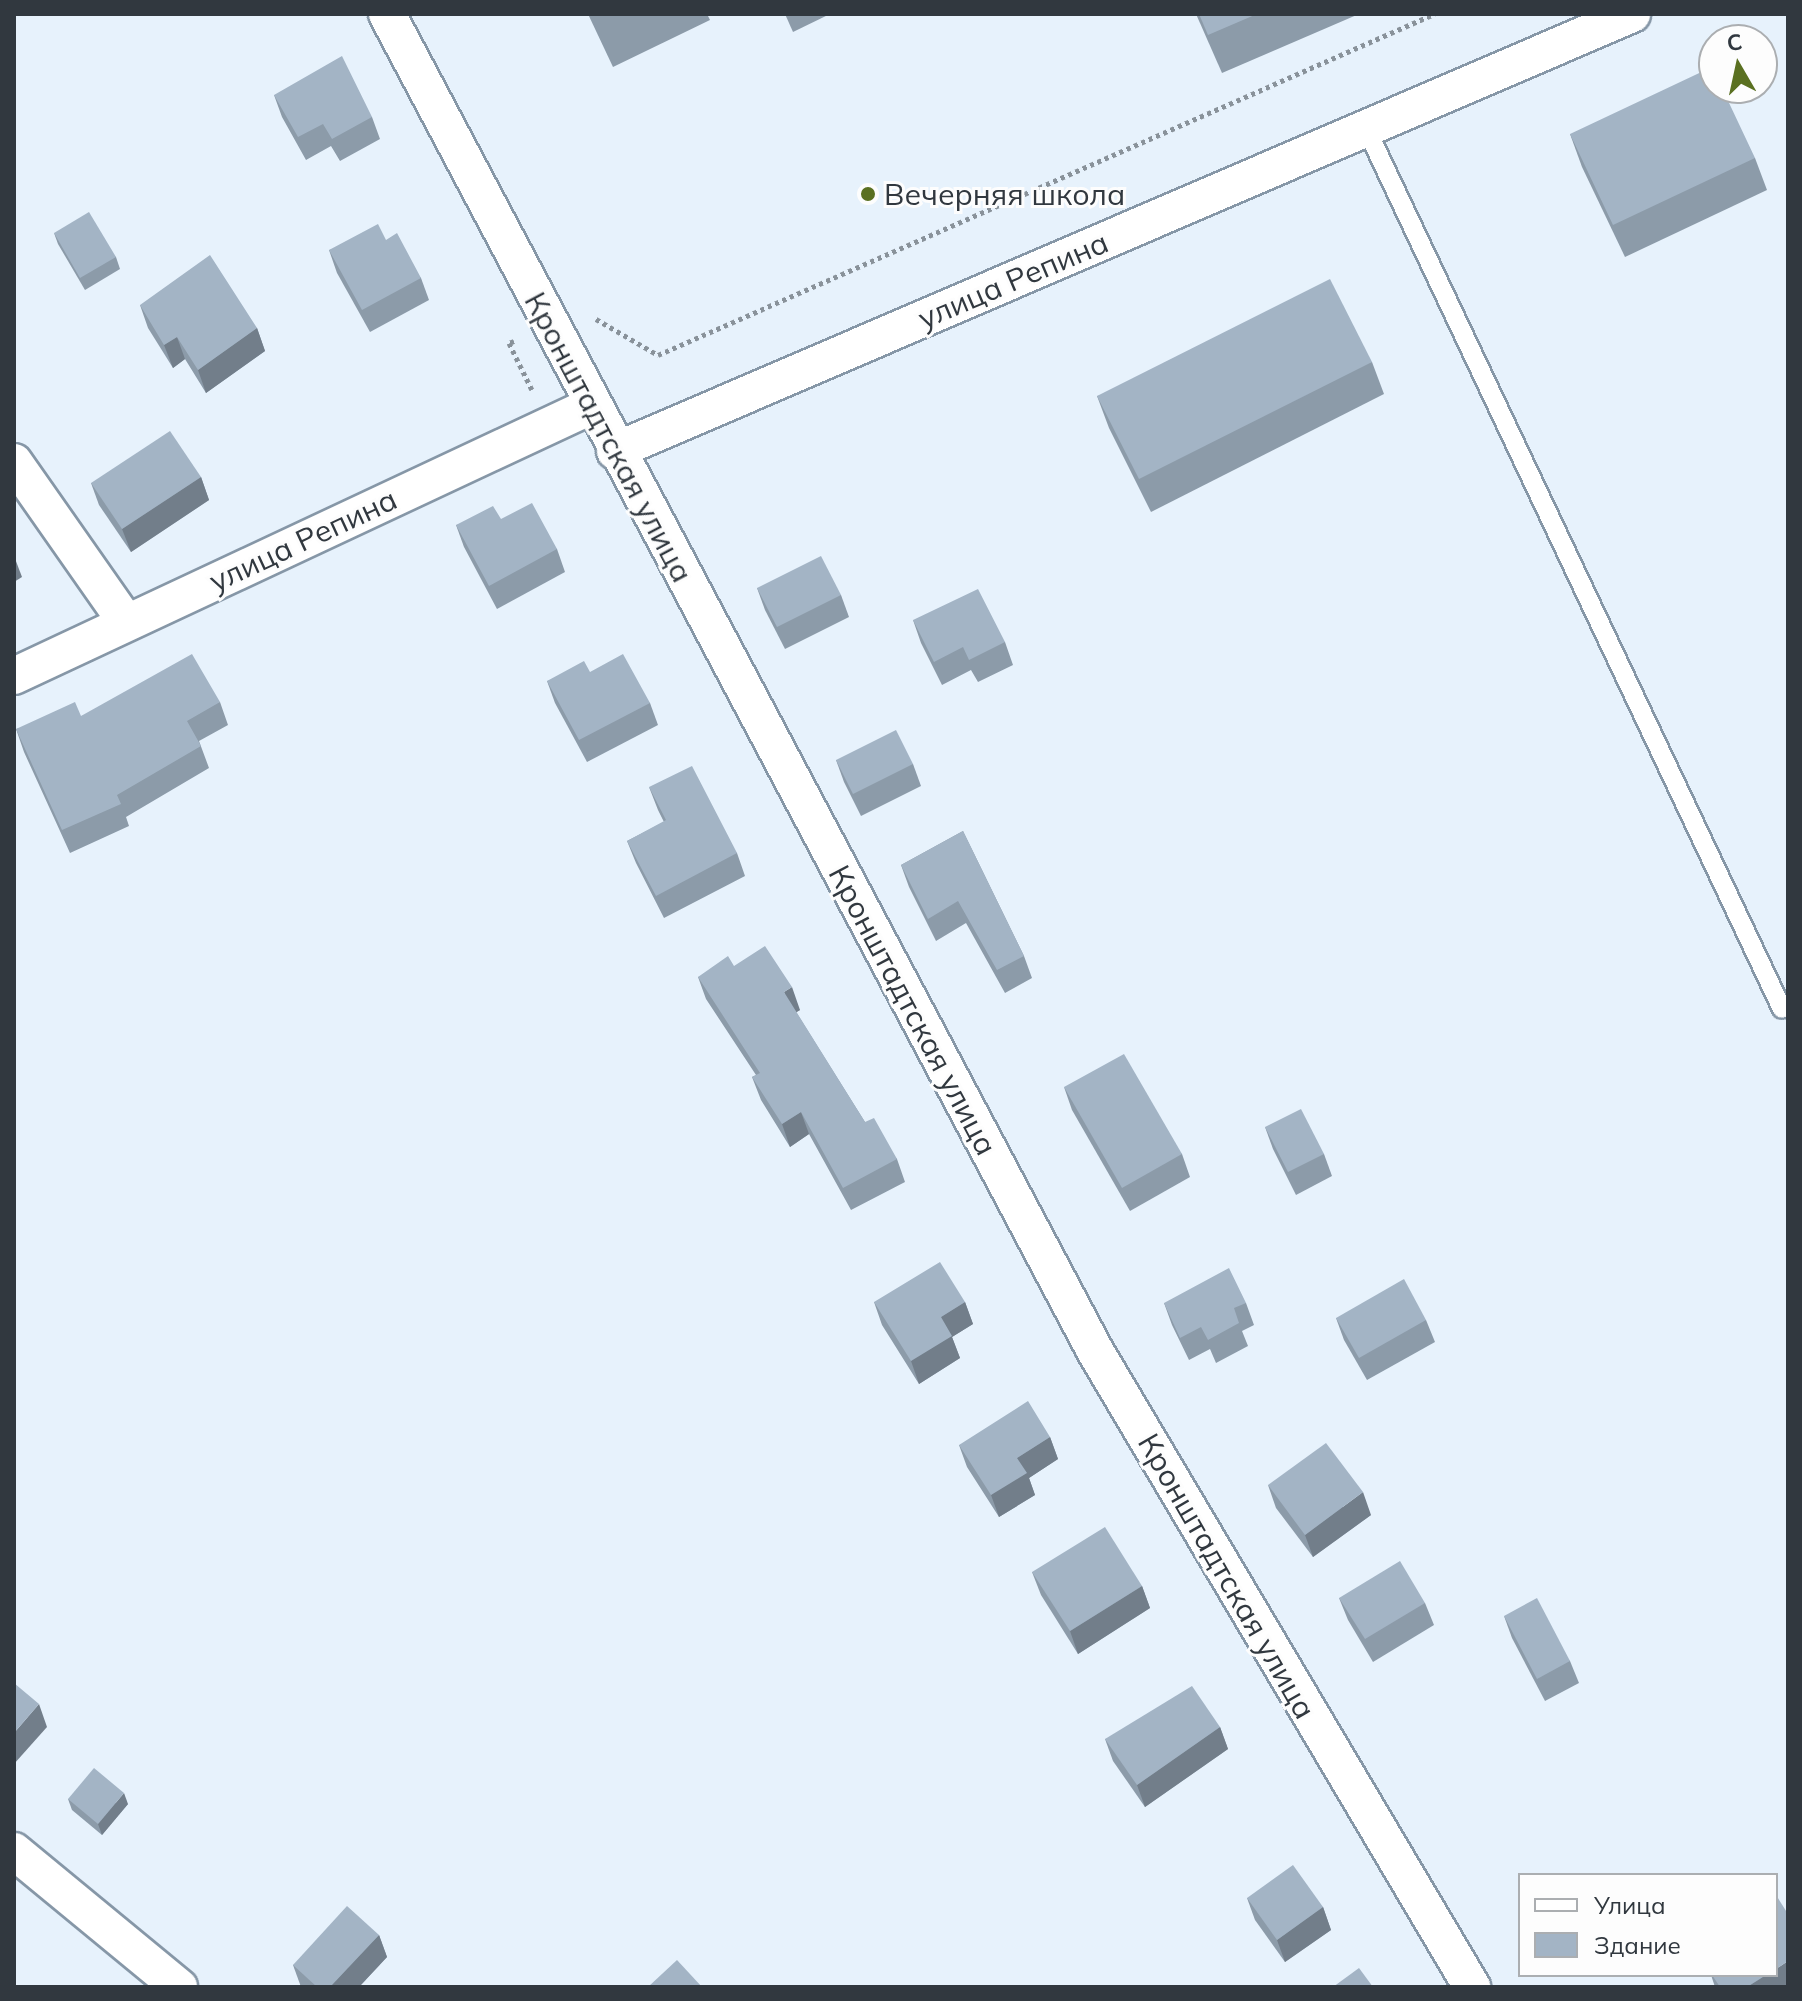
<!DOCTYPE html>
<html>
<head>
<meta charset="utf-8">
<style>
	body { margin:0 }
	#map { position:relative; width:1802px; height:2001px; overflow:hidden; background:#e7f2fc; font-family:Mulish,sans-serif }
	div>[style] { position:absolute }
	.path>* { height:5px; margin-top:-2.5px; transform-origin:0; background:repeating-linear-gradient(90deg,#89929a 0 4px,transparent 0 8px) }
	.roads { filter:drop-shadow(2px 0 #8697a7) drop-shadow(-2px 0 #8697a7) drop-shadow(0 2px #8697a7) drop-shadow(0 -2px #8697a7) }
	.lane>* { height:18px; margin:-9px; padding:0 9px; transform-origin:9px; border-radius:9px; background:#fff }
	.street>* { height:36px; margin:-18px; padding:0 18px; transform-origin:18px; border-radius:18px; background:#fff }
	.wall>* { inset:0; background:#8c9ba9 }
	.shaded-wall>* { inset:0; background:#727e8a }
	.building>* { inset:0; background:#a3b4c5 }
	.dots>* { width:22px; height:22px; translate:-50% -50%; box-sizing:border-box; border:4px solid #fdfdfd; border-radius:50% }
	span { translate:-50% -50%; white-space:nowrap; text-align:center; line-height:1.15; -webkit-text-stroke:6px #fdfdfd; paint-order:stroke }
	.poi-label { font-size:30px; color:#31383f }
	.left { translate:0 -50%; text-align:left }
	.street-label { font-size:30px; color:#31383f }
	.frame { position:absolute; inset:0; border:16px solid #31383f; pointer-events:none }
	.legend { position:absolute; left:1518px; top:1873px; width:260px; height:104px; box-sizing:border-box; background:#fdfdfd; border:2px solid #abaeb1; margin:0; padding:10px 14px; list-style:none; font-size:24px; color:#31383f }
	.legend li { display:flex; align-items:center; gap:16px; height:40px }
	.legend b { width:40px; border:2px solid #abaeb1 }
	.north { position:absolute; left:1698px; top:24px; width:80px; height:80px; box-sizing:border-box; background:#fdfdfd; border:2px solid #abaeb1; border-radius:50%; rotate:351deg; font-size:22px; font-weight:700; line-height:32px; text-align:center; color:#31383f }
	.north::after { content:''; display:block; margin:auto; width:28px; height:36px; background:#5a7021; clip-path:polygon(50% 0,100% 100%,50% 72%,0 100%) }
</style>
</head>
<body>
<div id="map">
	<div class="path">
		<i style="left:596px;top:319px;width:72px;rotate:30.1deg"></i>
		<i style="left:658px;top:355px;width:848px;rotate:-23.72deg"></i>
		<i style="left:514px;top:341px;width:5px;rotate:158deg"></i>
		<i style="left:509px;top:343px;width:52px;rotate:63.9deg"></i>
	</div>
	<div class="roads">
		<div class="lane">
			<i style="left:1366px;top:128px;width:974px;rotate:64.72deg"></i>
		</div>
		<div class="street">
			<i style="left:387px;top:14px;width:1511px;rotate:62.09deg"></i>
			<i style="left:1094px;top:1349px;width:742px;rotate:59.35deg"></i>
			<i style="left:615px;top:451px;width:1107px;rotate:-23.25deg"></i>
			<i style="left:14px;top:462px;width:195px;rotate:55deg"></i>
			<i style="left:14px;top:676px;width:639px;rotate:-25.08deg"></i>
			<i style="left:14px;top:1851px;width:214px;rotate:39.5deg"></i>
		</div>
	</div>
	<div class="wall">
		<i style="clip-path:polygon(588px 14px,707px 14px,710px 20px,613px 67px)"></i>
		<i style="clip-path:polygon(785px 14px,830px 14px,793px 32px)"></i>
		<i style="clip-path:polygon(1196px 14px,1359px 14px,1222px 73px)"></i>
		<i style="clip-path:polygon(274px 95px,372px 117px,380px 139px,340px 161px,331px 146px,306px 160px,282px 117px)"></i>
		<i style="clip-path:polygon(1570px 134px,1755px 158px,1767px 190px,1625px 257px,1582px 167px)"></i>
		<i style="clip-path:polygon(54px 233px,116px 257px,120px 269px,85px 290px,58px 244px)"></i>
		<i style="clip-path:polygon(386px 240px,421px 278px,429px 300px,370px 332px,337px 273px,329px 250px)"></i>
		<i style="clip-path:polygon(140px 305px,257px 328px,265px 351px,206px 393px,185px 359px,173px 368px,148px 328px)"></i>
		<i style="clip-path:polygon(1372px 362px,1384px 394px,1151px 512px,1109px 428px,1097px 396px)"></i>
		<i style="clip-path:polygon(201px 477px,209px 500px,131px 552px,99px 505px,91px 483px)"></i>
		<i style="clip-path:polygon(501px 519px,557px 549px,565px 572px,497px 609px,464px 547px,456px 525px)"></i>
		<i style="clip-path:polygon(757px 588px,841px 595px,849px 617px,785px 649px,765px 610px)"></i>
		<i style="clip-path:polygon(913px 620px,1005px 642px,1013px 665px,978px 682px,971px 670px,942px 685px,921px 643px)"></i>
		<i style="clip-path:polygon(590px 672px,650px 703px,658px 725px,587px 762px,555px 703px,547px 681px)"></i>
		<i style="clip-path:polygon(220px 702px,228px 725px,199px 741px,209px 768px,126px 817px,129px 826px,70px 853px,24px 752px,16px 729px,81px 716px)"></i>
		<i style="clip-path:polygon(836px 760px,913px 764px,921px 786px,861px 816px,844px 782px)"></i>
		<i style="clip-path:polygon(649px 787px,737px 853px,745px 876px,664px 918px,636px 863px,627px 841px,664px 822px,658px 810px)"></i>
		<i style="clip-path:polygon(963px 831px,1024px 956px,1032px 978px,1005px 993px,966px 923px,936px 941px,909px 887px,901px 865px)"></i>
		<i style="clip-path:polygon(734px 966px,800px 1010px,796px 1012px,865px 1122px,897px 1159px,905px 1182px,851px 1210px,809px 1134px,790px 1147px,761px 1100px,752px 1077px,756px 1075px,706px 999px,698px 977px)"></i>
		<i style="clip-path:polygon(1064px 1087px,1182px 1154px,1190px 1177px,1130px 1211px,1072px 1110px)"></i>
		<i style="clip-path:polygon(1265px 1127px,1324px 1154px,1332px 1176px,1296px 1195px,1273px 1149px)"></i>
		<i style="clip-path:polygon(874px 1302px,965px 1302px,973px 1324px,952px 1337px,960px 1358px,919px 1384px,882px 1325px)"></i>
		<i style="clip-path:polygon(1164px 1303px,1246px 1303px,1254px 1325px,1242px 1331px,1248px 1346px,1216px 1363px,1210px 1349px,1189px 1360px,1172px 1325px)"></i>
		<i style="clip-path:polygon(1336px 1318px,1426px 1320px,1435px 1342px,1367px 1380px,1344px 1340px)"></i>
		<i style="clip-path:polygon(1050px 1437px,1058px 1459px,1029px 1478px,1035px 1495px,999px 1517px,967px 1467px,959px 1445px)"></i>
		<i style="clip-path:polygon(1268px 1485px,1371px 1515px,1313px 1557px,1276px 1508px)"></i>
		<i style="clip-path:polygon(1032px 1572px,1142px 1586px,1150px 1608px,1078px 1654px,1041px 1595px)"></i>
		<i style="clip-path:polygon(1339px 1598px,1425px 1603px,1434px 1625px,1373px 1662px,1348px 1620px)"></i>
		<i style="clip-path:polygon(1504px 1616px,1570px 1661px,1579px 1683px,1545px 1701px,1512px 1638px)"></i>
		<i style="clip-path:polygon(1220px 1727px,1228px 1749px,1145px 1807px,1113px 1761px,1105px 1739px)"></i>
		<i style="clip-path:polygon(68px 1799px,128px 1804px,102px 1835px,72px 1810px)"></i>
		<i style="clip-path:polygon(1247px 1898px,1323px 1907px,1331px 1930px,1285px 1962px,1255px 1920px)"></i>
		<i style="clip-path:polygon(379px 1935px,387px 1957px,359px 1987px,301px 1987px,293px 1965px)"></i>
		<i style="clip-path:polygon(1711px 1975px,1776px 1975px,1788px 1987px,1715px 1987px)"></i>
	</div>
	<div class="shaded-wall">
		<i style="clip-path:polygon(257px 328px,265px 351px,206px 393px,198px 370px)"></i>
		<i style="clip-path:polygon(177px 337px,185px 359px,173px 368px,164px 345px)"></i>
		<i style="clip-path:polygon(201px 477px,209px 500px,131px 552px,122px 529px)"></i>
		<i style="clip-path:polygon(14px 556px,22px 577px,14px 582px)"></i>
		<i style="clip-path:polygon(792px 987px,800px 1010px,792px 1015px,784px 992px)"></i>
		<i style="clip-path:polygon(801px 1112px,809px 1134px,790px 1147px,782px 1124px)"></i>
		<i style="clip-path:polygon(965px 1302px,973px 1324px,952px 1337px,960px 1358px,919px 1384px,911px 1361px,941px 1317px)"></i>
		<i style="clip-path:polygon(1050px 1437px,1058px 1459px,1029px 1478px,1035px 1495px,999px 1517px,991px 1495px,1017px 1458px)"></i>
		<i style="clip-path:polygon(1363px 1492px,1371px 1515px,1313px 1557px,1305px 1535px)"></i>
		<i style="clip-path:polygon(1142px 1586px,1150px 1608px,1078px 1654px,1070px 1631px)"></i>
		<i style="clip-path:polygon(39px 1704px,47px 1727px,14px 1764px,14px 1733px)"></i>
		<i style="clip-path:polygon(1220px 1727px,1228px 1749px,1145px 1807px,1137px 1785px)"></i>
		<i style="clip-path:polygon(124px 1793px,128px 1804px,102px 1835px,98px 1824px)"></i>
		<i style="clip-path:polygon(1323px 1907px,1331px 1930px,1285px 1962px,1277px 1940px)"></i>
		<i style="clip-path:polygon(379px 1935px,387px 1957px,359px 1987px,330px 1987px)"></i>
		<i style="clip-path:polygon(1788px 1961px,1788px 1987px,1747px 1987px,1766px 1975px,1776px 1975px,1776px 1969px)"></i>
	</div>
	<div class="building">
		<i style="clip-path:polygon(1199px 14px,1257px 14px,1208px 35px)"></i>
		<i style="clip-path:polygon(342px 56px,372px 117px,332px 139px,323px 124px,298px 137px,274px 95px)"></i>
		<i style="clip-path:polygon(1712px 67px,1714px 72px,1714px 88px,1722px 88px,1755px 158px,1613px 225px,1570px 134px)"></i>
		<i style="clip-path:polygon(89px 212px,116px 257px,80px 278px,54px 233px)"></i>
		<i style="clip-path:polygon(378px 224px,386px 240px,397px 233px,421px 278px,362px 310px,329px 250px)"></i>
		<i style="clip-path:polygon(210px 255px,257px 328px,198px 370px,177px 337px,164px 345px,140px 305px)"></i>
		<i style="clip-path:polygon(1330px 279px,1372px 362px,1139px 479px,1097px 396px)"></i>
		<i style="clip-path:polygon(170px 431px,201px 477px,122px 529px,91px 483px)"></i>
		<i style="clip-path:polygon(532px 503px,557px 549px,489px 586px,456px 525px,493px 506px,501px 519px)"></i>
		<i style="clip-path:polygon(821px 556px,841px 595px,777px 627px,757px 588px)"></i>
		<i style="clip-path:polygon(978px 589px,1005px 642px,969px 660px,963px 647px,934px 662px,913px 620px)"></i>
		<i style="clip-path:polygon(192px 654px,220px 702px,187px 721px,201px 746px,117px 795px,121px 804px,62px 830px,16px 729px,75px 702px,81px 716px)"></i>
		<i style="clip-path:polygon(623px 654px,650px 703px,579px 740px,547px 681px,584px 661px,590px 672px)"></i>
		<i style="clip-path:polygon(896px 730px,913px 764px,853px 794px,836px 760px)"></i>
		<i style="clip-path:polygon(692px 766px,737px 853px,656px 896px,627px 841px,666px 820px,649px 787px)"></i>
		<i style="clip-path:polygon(963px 831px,1024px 956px,997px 970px,958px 901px,928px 919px,901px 865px)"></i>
		<i style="clip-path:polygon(765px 946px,792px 987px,784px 992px,865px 1122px,874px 1118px,897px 1159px,843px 1188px,801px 1112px,782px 1124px,752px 1077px,760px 1073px,698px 977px,728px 956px,734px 966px)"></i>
		<i style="clip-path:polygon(1124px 1054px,1182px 1154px,1122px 1188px,1064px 1087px)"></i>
		<i style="clip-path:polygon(1301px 1109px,1324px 1154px,1288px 1172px,1265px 1127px)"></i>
		<i style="clip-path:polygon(940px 1262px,965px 1302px,941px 1317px,952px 1336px,911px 1361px,874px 1302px)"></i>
		<i style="clip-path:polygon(1229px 1268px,1246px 1303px,1234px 1308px,1239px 1323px,1208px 1340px,1201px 1327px,1180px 1338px,1164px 1303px)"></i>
		<i style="clip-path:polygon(1404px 1279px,1426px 1320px,1359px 1358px,1336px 1318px)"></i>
		<i style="clip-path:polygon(1028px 1401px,1050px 1437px,1017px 1458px,1027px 1473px,991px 1495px,959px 1445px)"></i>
		<i style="clip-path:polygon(1326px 1443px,1363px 1492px,1305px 1535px,1268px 1485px)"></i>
		<i style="clip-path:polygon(1105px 1527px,1142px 1586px,1070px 1631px,1032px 1572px)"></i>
		<i style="clip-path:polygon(1400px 1561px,1425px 1603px,1365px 1639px,1339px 1598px)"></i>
		<i style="clip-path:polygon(1537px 1598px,1570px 1661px,1537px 1679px,1504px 1616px)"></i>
		<i style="clip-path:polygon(14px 1683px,39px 1704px,14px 1733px)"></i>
		<i style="clip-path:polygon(1192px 1686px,1220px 1727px,1137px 1785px,1105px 1739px)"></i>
		<i style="clip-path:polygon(94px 1768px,124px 1793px,98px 1824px,68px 1799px)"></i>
		<i style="clip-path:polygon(1293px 1865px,1323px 1907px,1277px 1940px,1247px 1898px)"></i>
		<i style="clip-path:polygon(1776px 1895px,1788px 1914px,1788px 1961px,1776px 1969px)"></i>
		<i style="clip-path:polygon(347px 1906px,379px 1935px,330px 1987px,317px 1987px,293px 1965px)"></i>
		<i style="clip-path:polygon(677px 1960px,702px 1987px,648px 1987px)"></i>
		<i style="clip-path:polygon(1359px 1968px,1373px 1987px,1333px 1987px)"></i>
		<i style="clip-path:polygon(1712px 1975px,1766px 1975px,1747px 1987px,1720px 1987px)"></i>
	</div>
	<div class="dots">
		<i style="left:868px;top:194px;background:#5a7021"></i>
	</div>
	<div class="poi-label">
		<span class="left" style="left:884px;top:194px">Вечерняя школа</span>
	</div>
	<div class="street-label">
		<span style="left:1013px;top:280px;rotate:-23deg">улица Репина</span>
		<span style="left:609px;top:437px;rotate:62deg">Кронштадтская улица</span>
		<span style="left:303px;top:540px;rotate:-25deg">улица Репина</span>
		<span style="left:913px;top:1010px;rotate:62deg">Кронштадтская улица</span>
		<span style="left:1227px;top:1576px;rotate:60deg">Кронштадтская улица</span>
	</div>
	<div class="frame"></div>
	<ul class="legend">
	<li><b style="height:10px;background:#fff"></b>Улица</li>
	<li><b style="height:22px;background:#a3b4c5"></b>Здание</li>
	</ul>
	<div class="north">С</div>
</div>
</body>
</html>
